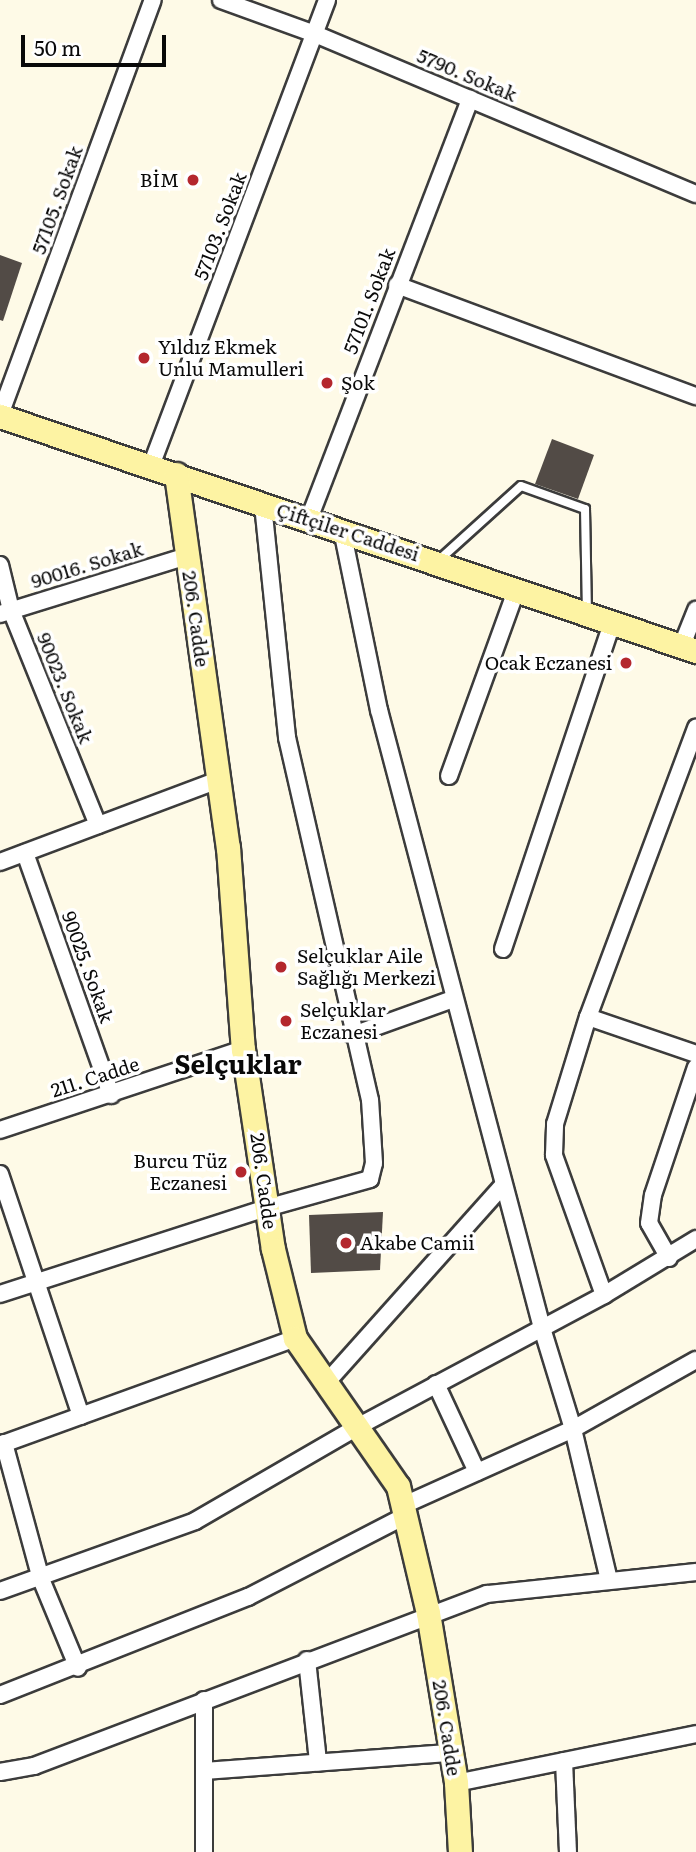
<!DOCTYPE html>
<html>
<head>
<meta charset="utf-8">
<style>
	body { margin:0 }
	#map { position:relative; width:696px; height:1852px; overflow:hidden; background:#fefae7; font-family:Literata,serif }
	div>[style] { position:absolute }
	.building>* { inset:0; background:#524b46 }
	.roads { filter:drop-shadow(2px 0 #3c3c3c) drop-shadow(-2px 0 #3c3c3c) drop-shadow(0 2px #3c3c3c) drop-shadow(0 -2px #3c3c3c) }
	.lane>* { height:8px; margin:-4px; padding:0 4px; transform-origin:4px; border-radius:4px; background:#fff }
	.street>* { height:16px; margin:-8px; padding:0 8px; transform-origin:8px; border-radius:8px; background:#fff }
	.secondary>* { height:23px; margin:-11.5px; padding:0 11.5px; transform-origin:11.5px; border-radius:11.5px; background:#fdf3a3 }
	.dots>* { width:19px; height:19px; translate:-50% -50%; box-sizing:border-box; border:4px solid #fff; border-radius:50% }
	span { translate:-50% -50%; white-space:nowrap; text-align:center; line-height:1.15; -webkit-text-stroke:7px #fff; paint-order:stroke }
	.street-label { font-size:19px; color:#090909 }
	.poi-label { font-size:19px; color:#090909 }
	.right { translate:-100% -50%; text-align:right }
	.left { translate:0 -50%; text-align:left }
	.district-label { font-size:26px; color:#090909; font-weight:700 }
	.scale { position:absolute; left:21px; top:35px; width:145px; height:32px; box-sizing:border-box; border:4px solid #090909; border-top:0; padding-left:9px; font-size:21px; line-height:24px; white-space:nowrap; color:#090909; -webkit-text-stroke:5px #fff; paint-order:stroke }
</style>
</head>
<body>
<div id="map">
	<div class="building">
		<i style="clip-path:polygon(0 255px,22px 263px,3px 321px,0 320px)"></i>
		<i style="clip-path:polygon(552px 439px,594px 455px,578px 499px,535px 484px)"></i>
		<i style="clip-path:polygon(383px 1212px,380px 1270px,311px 1273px,309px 1215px)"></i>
	</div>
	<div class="roads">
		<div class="lane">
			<i style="left:439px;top:560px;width:110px;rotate:-42.1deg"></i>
			<i style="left:521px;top:486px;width:68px;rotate:19.8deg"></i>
			<i style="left:585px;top:509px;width:102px;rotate:88.9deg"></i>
		</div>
		<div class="street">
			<i style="left:221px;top:0;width:100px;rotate:19.9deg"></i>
			<i style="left:315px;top:34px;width:413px;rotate:22.8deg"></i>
			<i style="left:397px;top:285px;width:319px;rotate:20.4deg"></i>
			<i style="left:0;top:415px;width:442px;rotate:-69.8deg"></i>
			<i style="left:151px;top:466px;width:498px;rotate:-69.3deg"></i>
			<i style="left:309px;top:519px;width:450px;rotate:-69deg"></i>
			<i style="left:342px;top:530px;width:184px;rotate:78.4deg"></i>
			<i style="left:379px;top:710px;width:639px;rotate:75.22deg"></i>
			<i style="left:542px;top:1328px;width:106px;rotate:72.9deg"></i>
			<i style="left:573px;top:1429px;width:155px;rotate:76.6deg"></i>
			<i style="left:0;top:565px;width:46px;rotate:76.3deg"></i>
			<i style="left:11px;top:610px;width:232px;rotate:68deg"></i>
			<i style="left:0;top:614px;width:196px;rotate:-17.2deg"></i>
			<i style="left:682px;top:645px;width:38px;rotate:-68deg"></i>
			<i style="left:449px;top:776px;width:200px;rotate:-70.1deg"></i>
			<i style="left:25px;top:853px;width:257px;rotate:70.4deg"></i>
			<i style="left:0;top:862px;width:233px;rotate:-20.6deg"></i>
			<i style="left:503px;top:949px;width:347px;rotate:-71.5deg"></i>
			<i style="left:588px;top:1017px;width:114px;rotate:18.9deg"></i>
			<i style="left:353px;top:1035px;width:106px;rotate:-19.8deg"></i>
			<i style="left:0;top:1130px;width:256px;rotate:-18.4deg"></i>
			<i style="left:0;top:1174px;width:255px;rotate:71.5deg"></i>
			<i style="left:669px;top:1258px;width:40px;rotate:-119.7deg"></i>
			<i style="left:649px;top:1223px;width:28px;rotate:-82deg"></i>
			<i style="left:653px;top:1195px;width:135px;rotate:-71.4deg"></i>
			<i style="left:0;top:1294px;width:284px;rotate:-17.9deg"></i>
			<i style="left:270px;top:1207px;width:104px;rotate:-15.6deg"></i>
			<i style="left:370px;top:1179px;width:16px;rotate:-76deg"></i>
			<i style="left:374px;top:1163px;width:63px;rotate:-93.6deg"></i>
			<i style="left:370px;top:1100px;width:372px;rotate:-102.9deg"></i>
			<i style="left:287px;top:737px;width:235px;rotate:-95.9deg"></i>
			<i style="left:604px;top:1295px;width:149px;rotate:-109.7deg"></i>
			<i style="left:554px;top:1155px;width:31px;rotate:-88deg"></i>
			<i style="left:555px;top:1124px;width:112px;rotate:-72.9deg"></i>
			<i style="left:588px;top:1017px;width:309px;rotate:-69.5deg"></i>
			<i style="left:327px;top:1382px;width:264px;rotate:-48.2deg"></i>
			<i style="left:436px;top:1384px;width:97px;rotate:65deg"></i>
			<i style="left:4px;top:1443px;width:141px;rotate:74.8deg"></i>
			<i style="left:41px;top:1579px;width:96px;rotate:67.4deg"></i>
			<i style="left:0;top:1445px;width:314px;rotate:-19.9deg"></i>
			<i style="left:404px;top:1505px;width:185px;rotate:-24.2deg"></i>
			<i style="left:573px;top:1429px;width:141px;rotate:-29.3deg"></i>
			<i style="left:0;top:1591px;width:207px;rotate:-19.7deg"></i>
			<i style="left:195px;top:1521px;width:190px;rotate:-30.1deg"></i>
			<i style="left:359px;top:1426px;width:278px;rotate:-28.1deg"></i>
			<i style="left:604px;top:1295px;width:108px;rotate:-31.3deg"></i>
			<i style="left:307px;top:1660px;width:103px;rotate:83.8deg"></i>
			<i style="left:0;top:1695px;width:267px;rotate:-21.6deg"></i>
			<i style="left:248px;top:1597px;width:179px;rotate:-27.3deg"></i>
			<i style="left:204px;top:1700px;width:152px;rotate:90deg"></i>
			<i style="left:564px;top:1761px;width:91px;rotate:87.5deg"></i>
			<i style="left:204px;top:1771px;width:248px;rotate:-4.2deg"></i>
			<i style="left:0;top:1772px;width:35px;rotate:-10deg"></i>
			<i style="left:34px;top:1766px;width:485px;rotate:-20.8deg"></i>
			<i style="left:487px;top:1594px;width:210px;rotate:-6deg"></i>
			<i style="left:456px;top:1783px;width:245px;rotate:-11.5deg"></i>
		</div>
		<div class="secondary">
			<i style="left:0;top:416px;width:735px;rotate:18.66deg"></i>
			<i style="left:176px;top:474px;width:377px;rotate:82.1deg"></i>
			<i style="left:228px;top:847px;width:203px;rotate:85.8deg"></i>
			<i style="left:243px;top:1049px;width:202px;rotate:81.5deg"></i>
			<i style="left:273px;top:1249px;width:92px;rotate:76.1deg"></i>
			<i style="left:295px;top:1338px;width:180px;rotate:55.2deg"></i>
			<i style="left:398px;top:1486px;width:130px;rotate:76.7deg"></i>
			<i style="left:428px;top:1613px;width:172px;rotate:80.6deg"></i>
			<i style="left:456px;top:1783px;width:69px;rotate:86.7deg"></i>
		</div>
	</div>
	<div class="dots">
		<i style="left:193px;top:180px;background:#b4272e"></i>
		<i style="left:144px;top:358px;background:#b4272e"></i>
		<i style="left:327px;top:383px;background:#b4272e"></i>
		<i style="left:626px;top:663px;background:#b4272e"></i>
		<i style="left:281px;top:967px;background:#b4272e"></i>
		<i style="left:286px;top:1021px;background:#b4272e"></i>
		<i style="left:241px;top:1172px;background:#b4272e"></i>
		<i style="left:346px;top:1243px;background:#b4272e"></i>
	</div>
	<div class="street-label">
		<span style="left:467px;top:75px;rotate:23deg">5790. Sokak</span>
		<span style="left:57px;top:200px;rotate:-70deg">57105. Sokak</span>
		<span style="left:220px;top:226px;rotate:-69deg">57103. Sokak</span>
		<span style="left:369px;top:301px;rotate:-69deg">57101. Sokak</span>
		<span style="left:348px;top:532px;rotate:18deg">Çiftçiler Caddesi</span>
		<span style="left:87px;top:565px;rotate:-17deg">90016. Sokak</span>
		<span style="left:196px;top:619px;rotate:82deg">206. Cadde</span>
		<span style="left:65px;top:688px;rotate:68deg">90023. Sokak</span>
		<span style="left:88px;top:967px;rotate:70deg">90025. Sokak</span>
		<span style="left:95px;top:1077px;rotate:-18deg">211. Cadde</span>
		<span style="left:264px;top:1181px;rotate:82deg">206. Cadde</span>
		<span style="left:447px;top:1728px;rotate:81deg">206. Cadde</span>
	</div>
	<div class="poi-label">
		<span class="right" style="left:179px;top:180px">BİM</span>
		<span class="left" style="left:158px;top:358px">Yıldız Ekmek<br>Unlu Mamulleri</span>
		<span class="left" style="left:341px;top:383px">Şok</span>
		<span class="right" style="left:612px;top:663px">Ocak Eczanesi</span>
		<span class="left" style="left:297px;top:967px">Selçuklar Aile<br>Sağlığı Merkezi</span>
		<span class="left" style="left:300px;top:1021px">Selçuklar<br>Eczanesi</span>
		<span class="right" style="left:227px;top:1172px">Burcu Tüz<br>Eczanesi</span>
		<span class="left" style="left:360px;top:1243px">Akabe Camii</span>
	</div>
	<div class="district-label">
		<span style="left:238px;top:1063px">Selçuklar</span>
	</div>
	<div class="scale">50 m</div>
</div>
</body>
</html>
